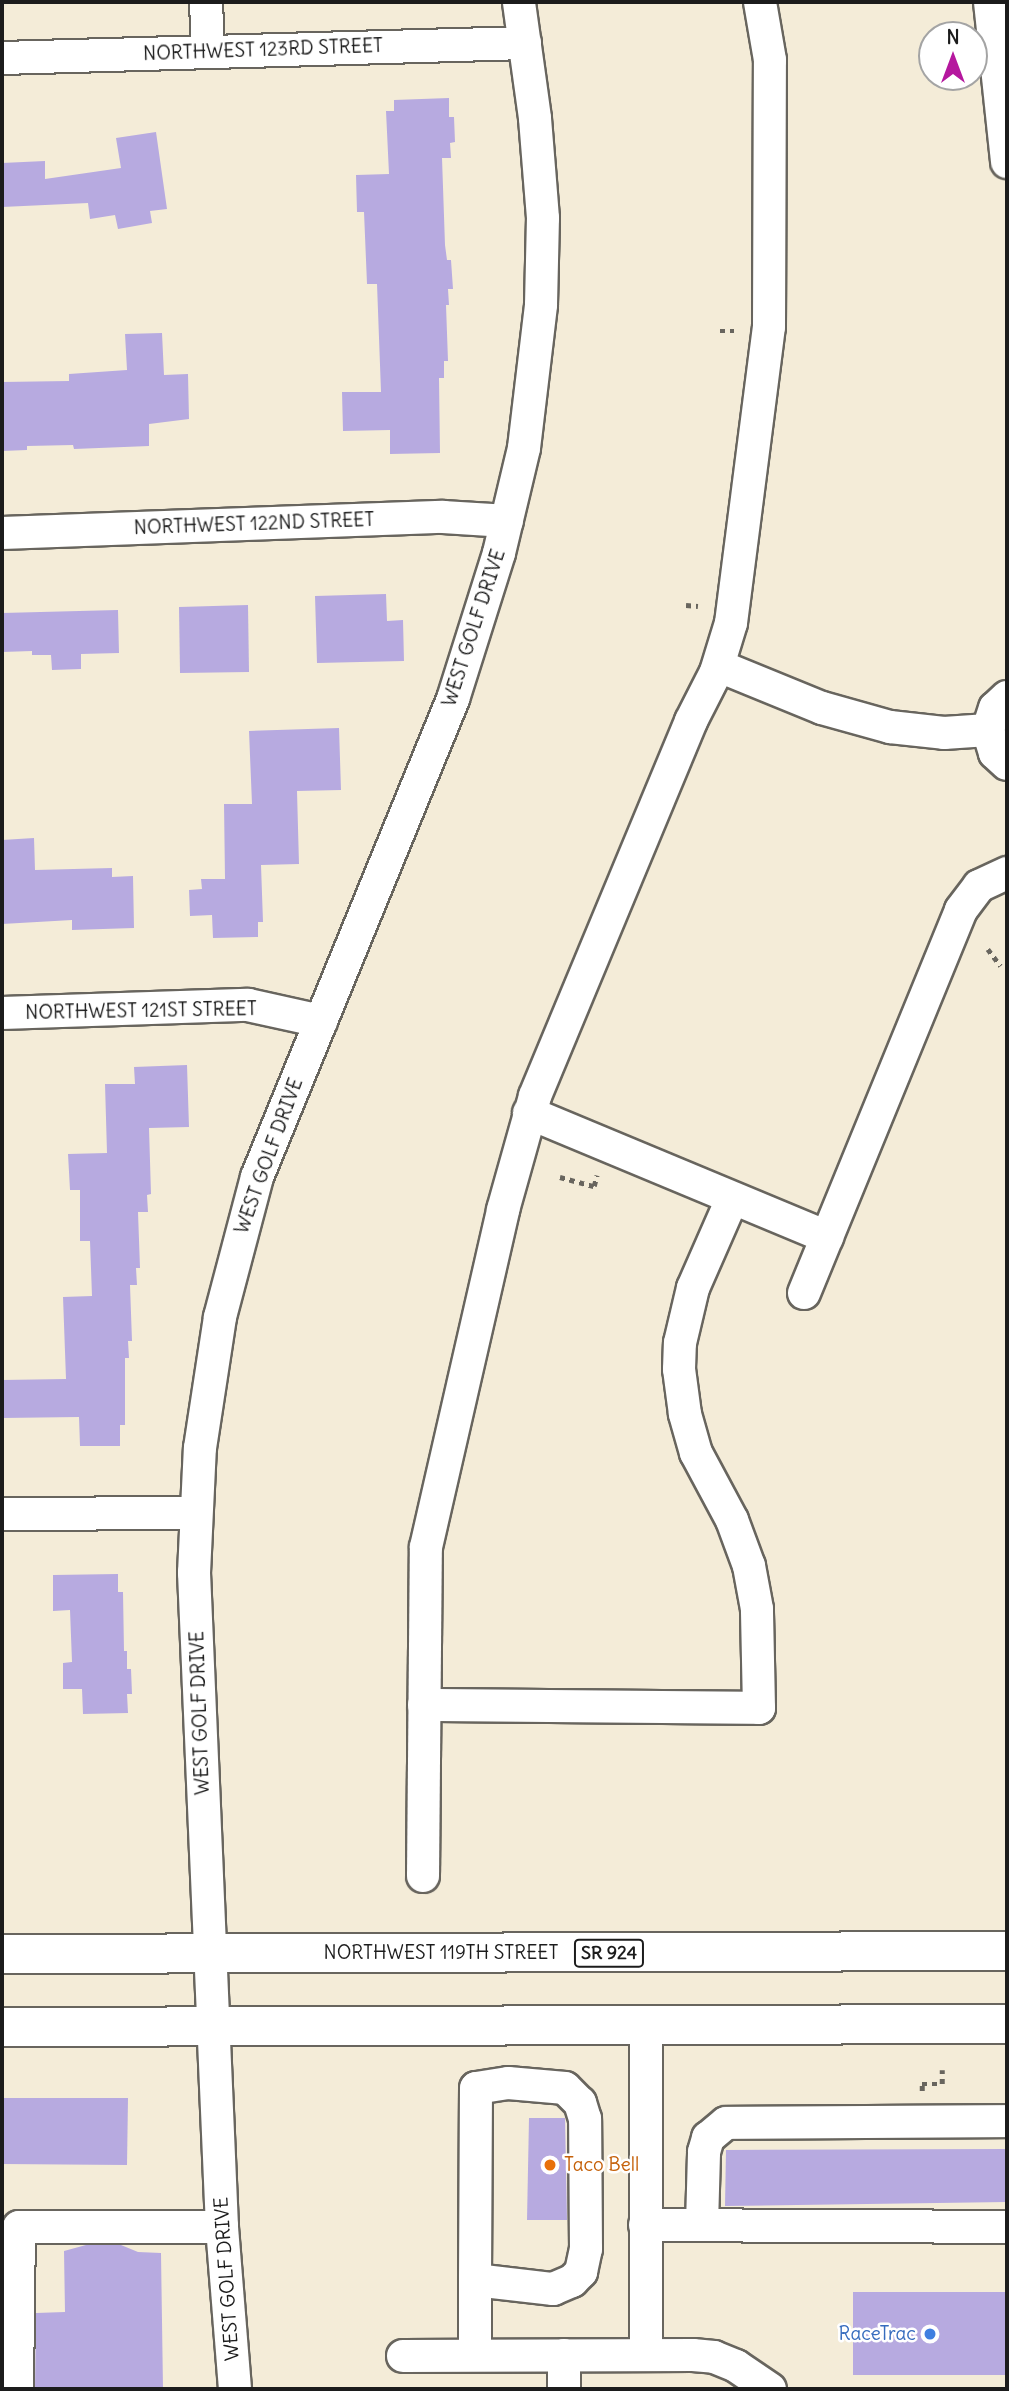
<!DOCTYPE html>
<html>
<head>
<meta charset="utf-8">
<style>
	body { margin:0 }
	#map { position:relative; width:1009px; height:2391px; overflow:hidden; background:#f4ecd8; font-family:Delius,sans-serif }
	div>[style] { position:absolute }
	.building>* { inset:0; background:#b7aae0 }
	.path>* { height:4.5px; margin-top:-2.25px; transform-origin:0; background:repeating-linear-gradient(90deg,#68655e 0 5px,transparent 0 10px) }
	.roads { filter:drop-shadow(2px 0 #68655e) drop-shadow(-2px 0 #68655e) drop-shadow(0 2px #68655e) drop-shadow(0 -2px #68655e) }
	.minor>* { height:32px; margin:-16px; padding:0 16px; transform-origin:16px; border-radius:16px; background:#fff }
	.highway>* { height:38px; margin:-19px; padding:0 19px; transform-origin:19px; border-radius:19px; background:#fff }
	.dots>* { width:19px; height:19px; translate:-50% -50%; box-sizing:border-box; border:4px solid #fff; border-radius:50% }
	span { translate:-50% -50%; white-space:nowrap; text-align:center; line-height:1.15; -webkit-text-stroke:5px #fff; paint-order:stroke }
	.shield-label span { padding:2px 5px; background:#fff; border:2px solid; border-radius:5px; -webkit-text-stroke-width:0 }
	.shield-label { font-size:18px; color:#1c1c1c; font-weight:700 }
	.street-label { font-size:19px; color:#1c1c1c }
	.food-label { font-size:19px; color:#c56008 }
	.left { translate:0 -50%; text-align:left }
	.shop-label { font-size:19px; color:#366cbe }
	.right { translate:-100% -50%; text-align:right }
	.frame { position:absolute; inset:0; border:4px solid #1c1c1c; pointer-events:none }
	.north { position:absolute; left:918px; top:21px; width:70px; height:70px; box-sizing:border-box; background:#fff; border:2px solid #a4a4a4; border-radius:50%; rotate:0deg; font-size:19px; font-weight:700; line-height:28px; text-align:center; color:#1c1c1c }
	.north::after { content:''; display:block; margin:auto; width:24px; height:32px; background:#b5179e; clip-path:polygon(50% 0,100% 100%,50% 72%,0 100%) }
</style>
</head>
<body>
<div id="map">
	<div class="building">
		<i style="clip-path:polygon(449px 98px,449px 117px,454px 117px,455px 142px,450px 143px,451px 158px,442px 158px,445px 245px,447px 260px,451px 260px,453px 289px,448px 289px,449px 305px,446px 305px,448px 361px,444px 361px,444px 378px,439px 378px,440px 453px,390px 454px,390px 430px,343px 431px,342px 392px,381px 392px,377px 284px,367px 284px,364px 212px,357px 212px,356px 175px,389px 174px,386px 111px,394px 111px,394px 100px)"></i>
		<i style="clip-path:polygon(156px 132px,167px 209px,150px 211px,152px 223px,118px 229px,115px 215px,90px 219px,88px 203px,2px 207px,2px 163px,45px 161px,45px 179px,121px 168px,116px 138px)"></i>
		<i style="clip-path:polygon(162px 333px,164px 375px,188px 374px,189px 419px,149px 424px,149px 446px,74px 449px,73px 445px,27px 446px,27px 450px,2px 451px,2px 382px,69px 381px,69px 374px,127px 370px,125px 334px)"></i>
		<i style="clip-path:polygon(386px 594px,387px 621px,403px 620px,404px 661px,317px 663px,315px 596px)"></i>
		<i style="clip-path:polygon(248px 605px,249px 672px,180px 673px,179px 607px)"></i>
		<i style="clip-path:polygon(118px 610px,119px 653px,81px 654px,81px 669px,52px 670px,51px 655px,32px 655px,32px 651px,2px 652px,2px 613px)"></i>
		<i style="clip-path:polygon(339px 728px,341px 790px,297px 791px,299px 864px,261px 865px,263px 922px,258px 922px,258px 937px,213px 938px,212px 915px,190px 916px,189px 890px,202px 889px,201px 879px,225px 879px,224px 804px,252px 804px,249px 731px)"></i>
		<i style="clip-path:polygon(34px 838px,35px 870px,112px 868px,112px 877px,133px 876px,134px 928px,72px 930px,72px 920px,2px 924px,2px 840px)"></i>
		<i style="clip-path:polygon(187px 1065px,189px 1127px,149px 1128px,151px 1194px,147px 1195px,148px 1212px,138px 1212px,140px 1268px,136px 1268px,137px 1285px,130px 1285px,132px 1341px,128px 1341px,129px 1358px,125px 1358px,125px 1425px,120px 1425px,120px 1446px,80px 1446px,79px 1417px,2px 1418px,2px 1380px,66px 1379px,63px 1297px,92px 1296px,90px 1241px,80px 1241px,80px 1190px,70px 1190px,68px 1154px,107px 1153px,105px 1084px,135px 1084px,134px 1067px)"></i>
		<i style="clip-path:polygon(118px 1574px,118px 1592px,123px 1592px,124px 1651px,127px 1651px,127px 1669px,131px 1669px,132px 1694px,127px 1694px,128px 1713px,83px 1714px,82px 1689px,63px 1689px,63px 1663px,72px 1662px,70px 1610px,53px 1611px,53px 1575px)"></i>
		<i style="clip-path:polygon(3px 2098px,128px 2098px,127px 2165px,3px 2164px)"></i>
		<i style="clip-path:polygon(529px 2118px,565px 2118px,567px 2220px,527px 2220px)"></i>
		<i style="clip-path:polygon(1007px 2149px,1007px 2202px,725px 2206px,726px 2150px)"></i>
		<i style="clip-path:polygon(86px 2245px,121px 2245px,138px 2252px,161px 2253px,163px 2389px,35px 2389px,36px 2313px,65px 2312px,64px 2251px)"></i>
		<i style="clip-path:polygon(853px 2292px,1007px 2292px,1007px 2375px,853px 2375px)"></i>
	</div>
	<div class="path">
		<i style="left:720px;top:331px;width:14px"></i>
		<i style="left:686px;top:605px;width:12px;rotate:5deg"></i>
		<i style="left:988px;top:949px;width:21px;rotate:53deg"></i>
		<i style="left:560px;top:1177px;width:35px;rotate:15deg"></i>
		<i style="left:594px;top:1186px;width:11px;rotate:-75deg"></i>
		<i style="left:922px;top:2091px;width:7px;rotate:-90deg"></i>
		<i style="left:922px;top:2084px;width:20px"></i>
		<i style="left:942px;top:2084px;width:14px;rotate:-90deg"></i>
	</div>
	<div class="roads">
		<div class="minor">
			<i style="left:206px;top:2px;width:48px;rotate:87.6deg"></i>
			<i style="left:990px;top:2px;width:161px;rotate:83.9deg"></i>
			<i style="left:2px;top:58px;width:523px;rotate:-1.64deg"></i>
			<i style="left:2px;top:533px;width:441px;rotate:-2.1deg"></i>
			<i style="left:443px;top:517px;width:64px;rotate:3.6deg"></i>
			<i style="left:719px;top:666px;width:111px;rotate:22.2deg"></i>
			<i style="left:822px;top:708px;width:71px;rotate:15.6deg"></i>
			<i style="left:890px;top:727px;width:54px;rotate:6.3deg"></i>
			<i style="left:944px;top:733px;width:44px;rotate:-3.9deg"></i>
			<i style="left:1007px;top:697px;width:16px;rotate:137deg"></i>
			<i style="left:995px;top:708px;width:23px;rotate:108deg"></i>
			<i style="left:988px;top:730px;width:24px;rotate:73deg"></i>
			<i style="left:995px;top:753px;width:16px;rotate:43deg"></i>
			<i style="left:2px;top:1013px;width:246px;rotate:-1.9deg"></i>
			<i style="left:248px;top:1005px;width:75px;rotate:12.4deg"></i>
			<i style="left:529px;top:1113px;width:323px;rotate:22.6deg"></i>
			<i style="left:804px;top:1293px;width:414px;rotate:-67.7deg"></i>
			<i style="left:961px;top:910px;width:30px;rotate:-53deg"></i>
			<i style="left:979px;top:886px;width:31px;rotate:-25deg"></i>
			<i style="left:2px;top:1514px;width:193px;rotate:-0.3deg"></i>
			<i style="left:424px;top:1705px;width:335px;rotate:0.5deg"></i>
			<i style="left:759px;top:1708px;width:99px;rotate:-91.2deg"></i>
			<i style="left:757px;top:1609px;width:44px;rotate:-100.5deg"></i>
			<i style="left:749px;top:1566px;width:49px;rotate:-110.3deg"></i>
			<i style="left:732px;top:1520px;width:76px;rotate:-118.2deg"></i>
			<i style="left:696px;top:1453px;width:41px;rotate:-105.8deg"></i>
			<i style="left:685px;top:1414px;width:45px;rotate:-97.6deg"></i>
			<i style="left:679px;top:1369px;width:26px;rotate:-88deg"></i>
			<i style="left:680px;top:1343px;width:57px;rotate:-76.7deg"></i>
			<i style="left:693px;top:1288px;width:97px;rotate:-66.3deg"></i>
			<i style="left:423px;top:1876px;width:329px;rotate:-89.5deg"></i>
			<i style="left:426px;top:1547px;width:346px;rotate:-77.1deg"></i>
			<i style="left:503px;top:1210px;width:118px;rotate:-74.3deg"></i>
			<i style="left:535px;top:1096px;width:406px;rotate:-67.4deg"></i>
			<i style="left:691px;top:721px;width:55px;rotate:-63deg"></i>
			<i style="left:716px;top:672px;width:51px;rotate:-73deg"></i>
			<i style="left:731px;top:623px;width:298px;rotate:-82.7deg"></i>
			<i style="left:769px;top:327px;width:267px;rotate:-89.8deg"></i>
			<i style="left:770px;top:60px;width:59px;rotate:-99.8deg"></i>
			<i style="left:646px;top:2025px;width:330px;rotate:90deg"></i>
			<i style="left:645px;top:2225px;width:362px;rotate:0.3deg"></i>
			<i style="left:702px;top:2225px;width:73px;rotate:-88.4deg"></i>
			<i style="left:704px;top:2152px;width:15px;rotate:-74deg"></i>
			<i style="left:708px;top:2138px;width:23px;rotate:-40deg"></i>
			<i style="left:726px;top:2123px;width:281px;rotate:-0.4deg"></i>
			<i style="left:475px;top:2280px;width:79px;rotate:6.6deg"></i>
			<i style="left:553px;top:2289px;width:21px;rotate:-23deg"></i>
			<i style="left:572px;top:2281px;width:13px;rotate:-45deg"></i>
			<i style="left:581px;top:2272px;width:24px;rotate:-78deg"></i>
			<i style="left:586px;top:2249px;width:130px;rotate:-90.4deg"></i>
			<i style="left:585px;top:2119px;width:17px;rotate:-107deg"></i>
			<i style="left:580px;top:2103px;width:21px;rotate:-135deg"></i>
			<i style="left:565px;top:2088px;width:57px;rotate:-175deg"></i>
			<i style="left:508px;top:2083px;width:32px;rotate:171deg"></i>
			<i style="left:476px;top:2088px;width:192px;rotate:90.3deg"></i>
			<i style="left:475px;top:2280px;width:75px;rotate:90deg"></i>
			<i style="left:403px;top:2356px;width:290px;rotate:-0.2deg"></i>
			<i style="left:693px;top:2355px;width:21px;rotate:5deg"></i>
			<i style="left:714px;top:2357px;width:24px;rotate:22deg"></i>
			<i style="left:736px;top:2366px;width:41px;rotate:34.1deg"></i>
			<i style="left:17px;top:2389px;width:162px;rotate:-89.3deg"></i>
			<i style="left:19px;top:2227px;width:203px"></i>
			<i style="left:235px;top:2389px;width:163px;rotate:-94.6deg"></i>
			<i style="left:222px;top:2227px;width:655px;rotate:-92.45deg"></i>
			<i style="left:194px;top:1573px;width:125px;rotate:-87.3deg"></i>
			<i style="left:200px;top:1448px;width:133px;rotate:-81.3deg"></i>
			<i style="left:220px;top:1317px;width:145px;rotate:-75.2deg"></i>
			<i style="left:257px;top:1177px;width:517px;rotate:-67.7deg"></i>
			<i style="left:453px;top:699px;width:153px;rotate:-72.5deg"></i>
			<i style="left:499px;top:553px;width:108px;rotate:-76.6deg"></i>
			<i style="left:524px;top:448px;width:144px;rotate:-83.2deg"></i>
			<i style="left:541px;top:305px;width:87px;rotate:-88.7deg"></i>
			<i style="left:543px;top:218px;width:100px;rotate:-94.6deg"></i>
			<i style="left:535px;top:118px;width:117px;rotate:-97.9deg"></i>
			<i style="left:564px;top:2389px;width:34px;rotate:-90deg"></i>
		</div>
		<div class="highway">
			<i style="left:2px;top:1954px;width:1005px;rotate:-0.17deg"></i>
			<i style="left:2px;top:2027px;width:1005px;rotate:-0.17deg"></i>
		</div>
	</div>
	<div class="dots">
		<i style="left:550px;top:2165px;background:#e8710a"></i>
		<i style="left:930px;top:2334px;background:#3f7fe0"></i>
	</div>
	<div class="shield-label">
		<span style="left:609px;top:1953px">SR 924</span>
	</div>
	<div class="street-label">
		<span style="left:263px;top:50px;rotate:-2deg">NORTHWEST 123RD STREET</span>
		<span style="left:254px;top:524px;rotate:-2deg">NORTHWEST 122ND STREET</span>
		<span style="left:474px;top:628px;rotate:-72deg">WEST GOLF DRIVE</span>
		<span style="left:141px;top:1011px;rotate:-1deg">NORTHWEST 121ST STREET</span>
		<span style="left:269px;top:1156px;rotate:-70deg">WEST GOLF DRIVE</span>
		<span style="left:200px;top:1713px;rotate:-92deg">WEST GOLF DRIVE</span>
		<span style="left:441px;top:1953px">NORTHWEST 119TH STREET</span>
		<span style="left:227px;top:2279px;rotate:-94deg">WEST GOLF DRIVE</span>
	</div>
	<div class="food-label">
		<span class="left" style="left:564px;top:2165px">Taco Bell</span>
	</div>
	<div class="shop-label">
		<span class="right" style="left:916px;top:2334px">RaceTrac</span>
	</div>
	<div class="frame"></div>
	<div class="north">N</div>
</div>
</body>
</html>
